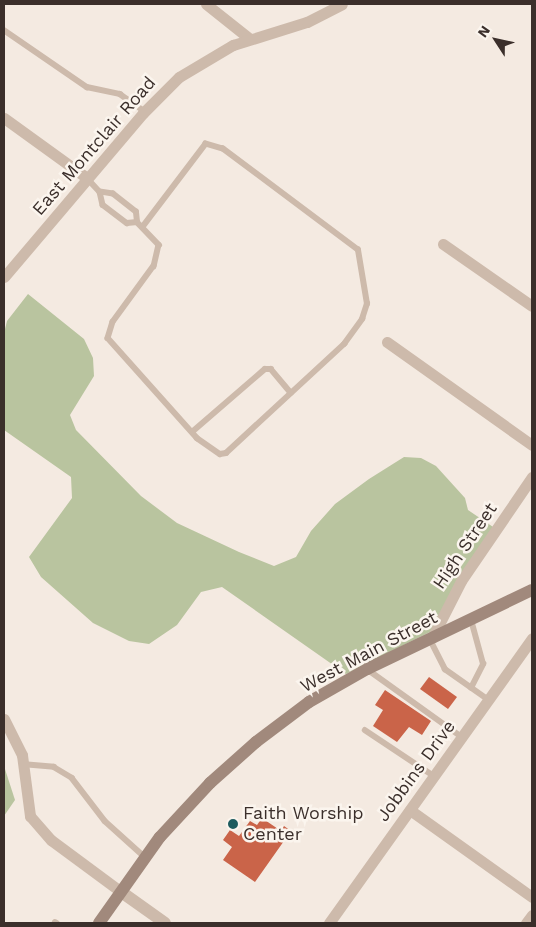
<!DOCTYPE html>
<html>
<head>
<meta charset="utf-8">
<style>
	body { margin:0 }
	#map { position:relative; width:536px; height:927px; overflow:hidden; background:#f4eae1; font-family:"Work Sans",sans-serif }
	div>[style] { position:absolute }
	.green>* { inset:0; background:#b9c49f }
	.building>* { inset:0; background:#ca6449 }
	.service>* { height:5.5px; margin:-2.75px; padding:0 2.75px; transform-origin:2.75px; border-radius:2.75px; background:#cdbaab }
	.minor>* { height:11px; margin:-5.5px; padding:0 5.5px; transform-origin:5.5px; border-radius:5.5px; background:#cdbaab }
	.tertiary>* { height:12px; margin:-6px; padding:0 6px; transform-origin:6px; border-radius:6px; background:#cdbaab }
	.secondary>* { height:12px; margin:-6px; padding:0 6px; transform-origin:6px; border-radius:6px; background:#a1897c }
	.dots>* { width:14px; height:14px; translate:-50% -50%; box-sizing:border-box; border:2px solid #fbf5ee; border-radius:50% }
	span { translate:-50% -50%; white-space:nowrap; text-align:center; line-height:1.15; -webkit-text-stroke:5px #fbf5ee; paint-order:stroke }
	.street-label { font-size:18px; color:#3b2f2b }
	.poi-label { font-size:18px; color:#3b2f2b }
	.left { translate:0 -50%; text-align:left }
	.frame { position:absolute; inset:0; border:5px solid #3b2f2b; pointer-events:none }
	.north { position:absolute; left:471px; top:15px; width:50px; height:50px; -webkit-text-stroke:4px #fbf5ee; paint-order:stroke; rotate:305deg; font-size:14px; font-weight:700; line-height:20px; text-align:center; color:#3b2f2b }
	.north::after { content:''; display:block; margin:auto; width:18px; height:22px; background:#3b2f2b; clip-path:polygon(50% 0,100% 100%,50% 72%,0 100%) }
</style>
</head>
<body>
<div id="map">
	<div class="green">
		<i style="clip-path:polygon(28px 294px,84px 339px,93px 358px,94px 376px,70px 415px,76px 430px,141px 496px,177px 523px,239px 552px,274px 566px,296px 557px,311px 531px,335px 504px,369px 479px,404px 457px,421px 458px,436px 466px,465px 498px,468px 510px,499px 531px,436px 629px,346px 674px,222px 587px,201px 592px,177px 625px,149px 644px,129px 641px,93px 623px,41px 577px,29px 557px,72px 498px,71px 477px,4px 430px,4px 333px,7px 321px)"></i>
		<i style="clip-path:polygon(4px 766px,15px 800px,4px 816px)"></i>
	</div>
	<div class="building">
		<i style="clip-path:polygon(429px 677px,457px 697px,448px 709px,420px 689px)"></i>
		<i style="clip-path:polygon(385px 690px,431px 721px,422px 735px,409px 727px,397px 742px,373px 726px,383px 710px,375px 705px)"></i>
		<i style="clip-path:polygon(262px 818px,281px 831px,284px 826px,291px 831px,255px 882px,223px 860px,232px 847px,223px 840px,230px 830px,239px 836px,250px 821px,257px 825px)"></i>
	</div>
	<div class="service">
		<i style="left:4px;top:30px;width:101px;rotate:34.5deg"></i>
		<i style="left:87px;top:87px;width:34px;rotate:12deg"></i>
		<i style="left:120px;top:94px;width:29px;rotate:35deg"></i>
		<i style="left:87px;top:178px;width:19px;rotate:47deg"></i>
		<i style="left:100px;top:192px;width:13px;rotate:77deg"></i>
		<i style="left:103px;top:205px;width:30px;rotate:37deg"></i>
		<i style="left:127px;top:223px;width:10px;rotate:-6deg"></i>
		<i style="left:137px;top:222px;width:10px;rotate:-96deg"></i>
		<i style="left:136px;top:212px;width:29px;rotate:-142deg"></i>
		<i style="left:113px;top:194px;width:13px;rotate:-171deg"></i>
		<i style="left:137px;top:222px;width:32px;rotate:46deg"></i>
		<i style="left:159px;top:245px;width:22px;rotate:103deg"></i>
		<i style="left:154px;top:266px;width:69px;rotate:126.2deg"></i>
		<i style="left:113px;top:322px;width:17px;rotate:107deg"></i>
		<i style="left:108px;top:338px;width:134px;rotate:48.3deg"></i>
		<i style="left:197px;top:438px;width:28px;rotate:35deg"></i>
		<i style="left:220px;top:454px;width:6px;rotate:-9deg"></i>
		<i style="left:226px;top:453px;width:161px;rotate:-42.7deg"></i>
		<i style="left:344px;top:344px;width:31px;rotate:-54deg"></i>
		<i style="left:362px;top:319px;width:16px;rotate:-72deg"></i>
		<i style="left:367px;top:304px;width:55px;rotate:-99.5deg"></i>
		<i style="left:358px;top:250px;width:169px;rotate:-143.2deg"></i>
		<i style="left:223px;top:149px;width:18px;rotate:-164deg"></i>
		<i style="left:206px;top:144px;width:104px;rotate:127.2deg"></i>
		<i style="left:192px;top:432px;width:96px;rotate:-40.8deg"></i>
		<i style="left:265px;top:369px;width:6px"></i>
		<i style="left:271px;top:369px;width:31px;rotate:50deg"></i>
		<i style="left:430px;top:639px;width:34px;rotate:63deg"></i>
		<i style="left:445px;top:669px;width:54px;rotate:35.2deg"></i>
		<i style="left:367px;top:669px;width:117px;rotate:35.6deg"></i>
		<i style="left:471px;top:688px;width:27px;rotate:-63deg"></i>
		<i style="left:483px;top:664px;width:46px;rotate:-105.3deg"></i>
		<i style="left:365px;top:730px;width:83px;rotate:33.7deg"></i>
		<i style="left:22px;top:764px;width:32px;rotate:5deg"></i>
		<i style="left:54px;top:767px;width:21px;rotate:31deg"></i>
		<i style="left:72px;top:778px;width:54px;rotate:52.5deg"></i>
		<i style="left:105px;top:821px;width:54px;rotate:42deg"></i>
		<i style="left:55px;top:922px;width:2px;rotate:27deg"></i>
	</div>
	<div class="minor">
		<i style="left:206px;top:4px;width:56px;rotate:38.5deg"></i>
		<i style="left:4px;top:118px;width:102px;rotate:35.9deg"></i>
		<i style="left:443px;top:244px;width:108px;rotate:34.9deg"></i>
		<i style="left:4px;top:277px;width:215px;rotate:-49.7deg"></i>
		<i style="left:143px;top:113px;width:51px;rotate:-45deg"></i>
		<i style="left:179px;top:77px;width:63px;rotate:-30.7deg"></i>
		<i style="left:233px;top:45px;width:77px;rotate:-17.3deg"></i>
		<i style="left:307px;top:22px;width:39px;rotate:-27deg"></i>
		<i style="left:387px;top:342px;width:178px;rotate:35.4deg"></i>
		<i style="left:432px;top:638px;width:64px;rotate:-63deg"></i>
		<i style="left:461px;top:581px;width:126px;rotate:-55.7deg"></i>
		<i style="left:4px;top:719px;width:40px;rotate:63.4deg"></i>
		<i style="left:22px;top:755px;width:62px;rotate:82.5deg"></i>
		<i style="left:30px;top:816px;width:32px;rotate:49deg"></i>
		<i style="left:51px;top:840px;width:86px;rotate:36.5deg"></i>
		<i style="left:410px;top:810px;width:150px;rotate:35.5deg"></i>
		<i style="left:329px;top:923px;width:350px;rotate:-54.5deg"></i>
		<i style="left:526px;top:923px;width:10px;rotate:-53deg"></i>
	</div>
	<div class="tertiary">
		<i style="left:120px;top:891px;width:55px;rotate:35.4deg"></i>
	</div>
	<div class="secondary">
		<i style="left:99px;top:923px;width:105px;rotate:-54.7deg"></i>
		<i style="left:160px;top:837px;width:74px;rotate:-47.2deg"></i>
		<i style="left:210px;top:783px;width:62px;rotate:-41.7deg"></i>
		<i style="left:256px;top:742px;width:66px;rotate:-37deg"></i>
		<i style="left:309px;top:702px;width:67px;rotate:-29.6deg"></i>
		<i style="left:367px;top:669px;width:183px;rotate:-25.6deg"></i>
	</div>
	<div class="dots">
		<i style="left:233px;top:824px;background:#1e5c5f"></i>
	</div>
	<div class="street-label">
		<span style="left:94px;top:146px;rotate:-49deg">East Montclair Road</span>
		<span style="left:465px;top:546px;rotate:-56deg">High Street</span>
		<span style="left:369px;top:652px;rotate:-28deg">West Main Street</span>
		<span style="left:416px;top:771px;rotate:-54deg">Jobbins Drive</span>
	</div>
	<div class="poi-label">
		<span class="left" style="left:243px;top:824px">Faith Worship<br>Center</span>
	</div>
	<div class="frame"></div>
	<div class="north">N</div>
</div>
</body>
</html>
